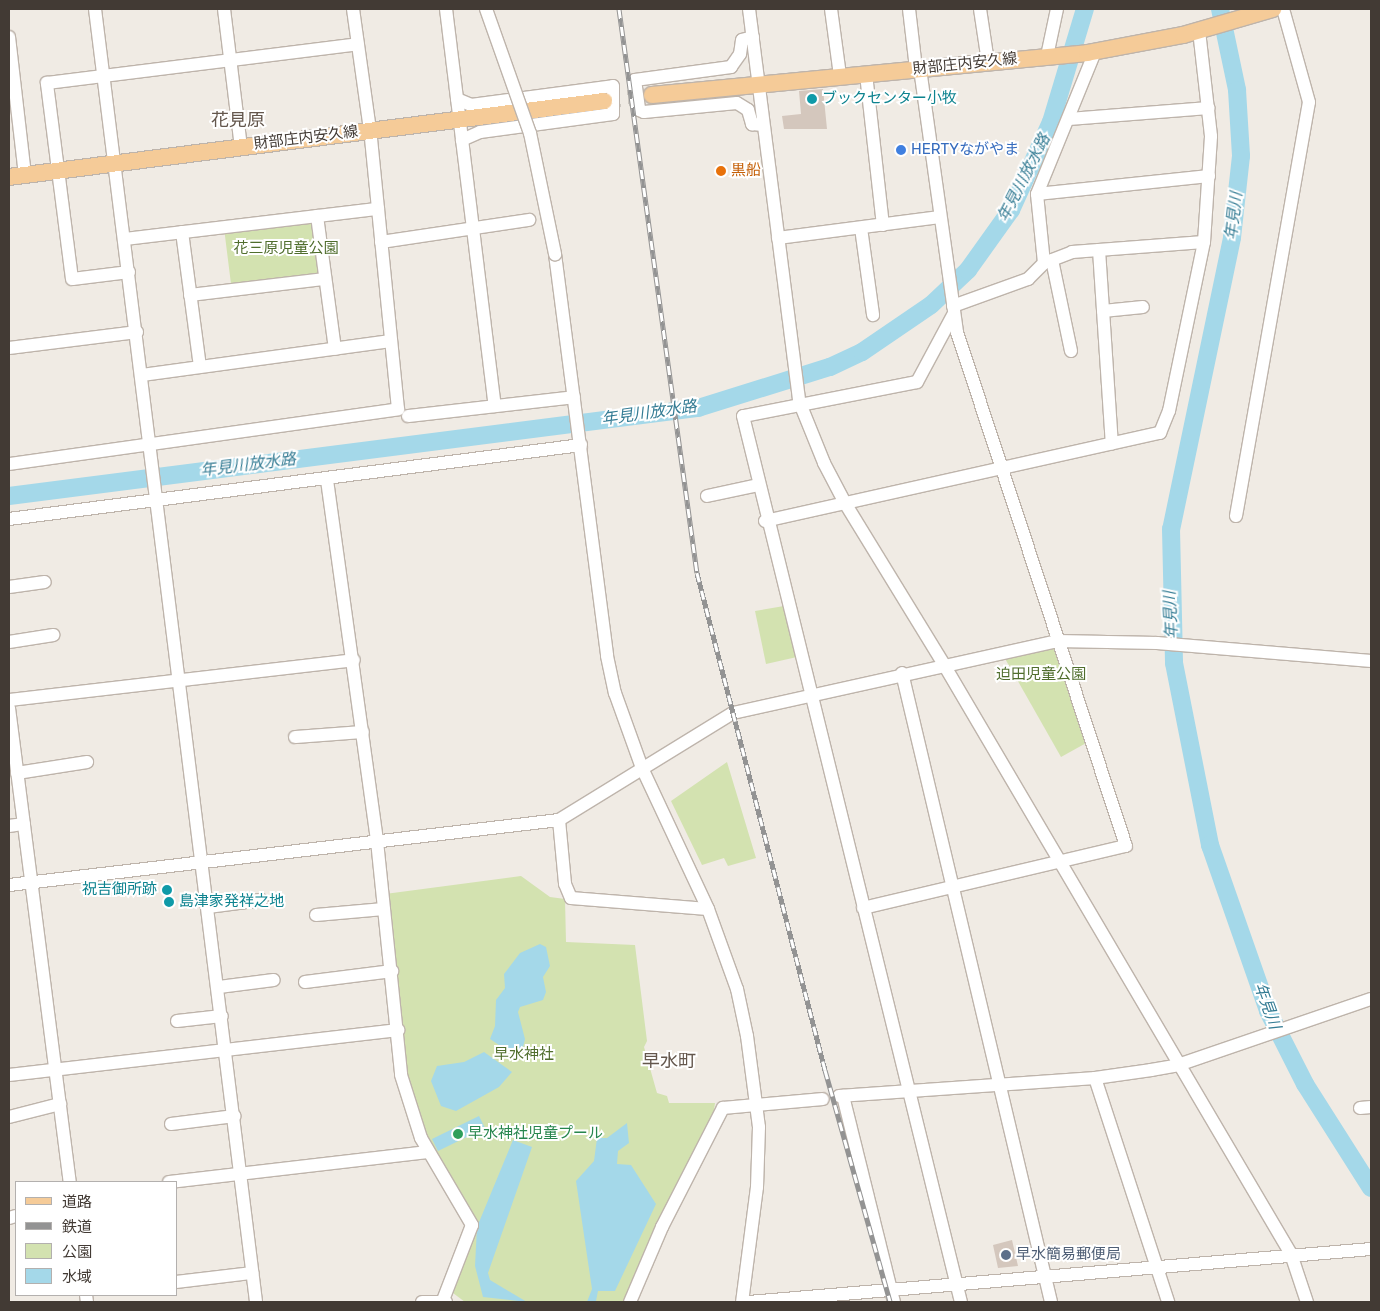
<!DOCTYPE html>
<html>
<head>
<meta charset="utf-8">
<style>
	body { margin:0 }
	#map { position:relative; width:1380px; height:1311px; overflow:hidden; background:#f0ebe4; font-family:Rubik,"Noto Sans JP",sans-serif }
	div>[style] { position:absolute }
	.green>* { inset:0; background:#d3e2b0 }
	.water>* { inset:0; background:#a4d8e9 }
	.river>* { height:18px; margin:-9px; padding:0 9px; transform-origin:9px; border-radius:9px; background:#a4d8e9 }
	.building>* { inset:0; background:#d4c7bd }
	.major-tunnel>* { height:16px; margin-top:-8px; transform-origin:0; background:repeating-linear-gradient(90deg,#cdc8c1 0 16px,transparent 0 24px) }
	.roads { filter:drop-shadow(1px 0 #beb4ab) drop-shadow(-1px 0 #beb4ab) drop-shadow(0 1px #beb4ab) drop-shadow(0 -1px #beb4ab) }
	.minor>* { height:12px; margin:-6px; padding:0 6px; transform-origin:6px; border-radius:6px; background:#fff }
	.major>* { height:16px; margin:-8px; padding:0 8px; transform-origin:8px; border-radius:8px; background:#f5cb98 }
	.rail>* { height:5px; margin-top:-2.5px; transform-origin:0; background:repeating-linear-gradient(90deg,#fff 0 9px,#939393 0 18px); box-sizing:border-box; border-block:1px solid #939393 }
	.bridges { filter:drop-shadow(1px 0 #beb4ab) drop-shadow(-1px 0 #beb4ab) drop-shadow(0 1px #beb4ab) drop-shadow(0 -1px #beb4ab) }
	.minor-bridge>* { height:12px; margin:-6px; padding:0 6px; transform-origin:6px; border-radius:6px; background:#fff }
	.dots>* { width:14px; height:14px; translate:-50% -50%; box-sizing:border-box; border:2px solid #fff; border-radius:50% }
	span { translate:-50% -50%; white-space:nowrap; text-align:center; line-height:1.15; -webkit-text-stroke:4px #fff; paint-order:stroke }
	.street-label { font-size:15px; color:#423a34 }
	.culture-label { font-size:15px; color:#0d838f }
	.left { translate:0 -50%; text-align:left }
	.right { translate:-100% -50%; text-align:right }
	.shop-label { font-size:15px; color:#366cbe }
	.food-label { font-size:15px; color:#c56008 }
	.park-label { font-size:15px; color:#506e2d }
	.leisure-label { font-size:15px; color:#27864d }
	.service-label { font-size:15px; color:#4e5e75 }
	.water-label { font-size:16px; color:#347c94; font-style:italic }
	.quarter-label { font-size:18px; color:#64574d }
	.frame { position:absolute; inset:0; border:10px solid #423a34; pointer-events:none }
	.legend { position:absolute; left:15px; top:1181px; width:162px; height:115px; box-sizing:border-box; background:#fff; border:1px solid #b3b0ae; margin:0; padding:6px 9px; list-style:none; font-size:15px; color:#423a34 }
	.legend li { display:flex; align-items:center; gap:10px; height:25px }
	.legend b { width:25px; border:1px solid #b3b0ae }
</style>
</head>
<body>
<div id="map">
	<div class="green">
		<i style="clip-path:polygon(313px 216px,320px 274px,231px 284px,224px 228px)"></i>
		<i style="clip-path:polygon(784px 606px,797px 657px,766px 664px,755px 611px)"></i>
		<i style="clip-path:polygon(1056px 648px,1088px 742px,1061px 757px,1003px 655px)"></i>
		<i style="clip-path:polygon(727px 762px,756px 858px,728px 866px,724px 858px,702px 865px,671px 801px)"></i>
		<i style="clip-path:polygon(521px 876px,550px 897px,565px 899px,566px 942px,635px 945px,647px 1041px,644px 1047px,657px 1093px,667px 1096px,669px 1103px,715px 1103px,713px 1117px,623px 1301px,465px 1302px,449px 1290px,473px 1231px,423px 1135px,403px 1064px,385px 894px)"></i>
	</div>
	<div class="water">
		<i style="clip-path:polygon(540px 944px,546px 947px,550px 966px,543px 977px,546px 992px,543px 1000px,520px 1007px,518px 1012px,525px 1039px,520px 1059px,490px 1039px,495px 1026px,496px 1000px,505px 988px,504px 974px,520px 953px)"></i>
		<i style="clip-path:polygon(484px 1052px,512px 1072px,499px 1087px,456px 1111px,441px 1106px,431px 1081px,437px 1066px,464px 1062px)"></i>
		<i style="clip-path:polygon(479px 1116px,485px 1128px,438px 1151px,432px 1139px)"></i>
		<i style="clip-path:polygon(627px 1123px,629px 1143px,618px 1151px,617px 1164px,631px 1165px,656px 1204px,615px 1291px,598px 1291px,596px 1301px,587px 1302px,592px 1289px,576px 1181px,594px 1161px,597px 1138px,607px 1138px)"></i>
		<i style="clip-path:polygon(513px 1140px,532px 1147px,488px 1273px,490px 1280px,527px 1302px,483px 1297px,475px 1266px,477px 1227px)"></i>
	</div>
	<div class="river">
		<i style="left:1220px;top:9px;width:83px;rotate:78.1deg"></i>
		<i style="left:1237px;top:90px;width:66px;rotate:86.5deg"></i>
		<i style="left:1241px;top:156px;width:82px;rotate:96.3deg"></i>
		<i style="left:1232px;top:238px;width:297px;rotate:101.8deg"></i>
		<i style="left:1171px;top:529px;width:134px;rotate:88.7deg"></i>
		<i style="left:1174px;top:663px;width:186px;rotate:78.8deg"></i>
		<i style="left:1210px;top:845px;width:176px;rotate:70.7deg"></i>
		<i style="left:1268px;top:1011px;width:82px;rotate:63.1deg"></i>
		<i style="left:1305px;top:1084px;width:123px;rotate:57.6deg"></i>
		<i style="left:9px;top:496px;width:695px;rotate:-7.28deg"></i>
		<i style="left:698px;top:408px;width:138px;rotate:-17.3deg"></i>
		<i style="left:830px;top:367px;width:35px;rotate:-25deg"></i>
		<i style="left:862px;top:352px;width:83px;rotate:-34.3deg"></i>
		<i style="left:931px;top:305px;width:51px;rotate:-43.4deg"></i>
		<i style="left:968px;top:270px;width:74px;rotate:-54.4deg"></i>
		<i style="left:1011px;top:210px;width:97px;rotate:-65.6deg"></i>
		<i style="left:1051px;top:122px;width:118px;rotate:-73.3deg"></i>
	</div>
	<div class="building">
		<i style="clip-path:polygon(823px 89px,827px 129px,784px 129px,782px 116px,801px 114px,799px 91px)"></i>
		<i style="clip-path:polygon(1012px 1240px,1018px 1266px,998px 1268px,993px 1245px)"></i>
	</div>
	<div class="major-tunnel">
		<i style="left:604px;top:101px;width:48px;rotate:-7.1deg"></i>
	</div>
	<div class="roads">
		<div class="minor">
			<i style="left:95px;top:9px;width:1303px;rotate:82.9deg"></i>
			<i style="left:224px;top:9px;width:139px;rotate:83deg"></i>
			<i style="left:446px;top:9px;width:400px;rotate:83deg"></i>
			<i style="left:749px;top:9px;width:395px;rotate:82.7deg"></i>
			<i style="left:799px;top:401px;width:67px;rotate:68deg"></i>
			<i style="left:824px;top:463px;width:45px;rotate:62.3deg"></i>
			<i style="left:845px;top:503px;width:188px;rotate:58.5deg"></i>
			<i style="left:943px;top:663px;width:686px;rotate:59.51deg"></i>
			<i style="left:1291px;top:1254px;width:51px;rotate:71.6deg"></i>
			<i style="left:831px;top:9px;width:68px;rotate:82.3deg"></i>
			<i style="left:909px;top:9px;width:60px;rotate:83.3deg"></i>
			<i style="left:980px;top:9px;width:54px;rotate:81.4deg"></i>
			<i style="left:9px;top:37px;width:139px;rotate:83.4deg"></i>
			<i style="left:753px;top:37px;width:11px;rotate:165deg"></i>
			<i style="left:742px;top:40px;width:14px;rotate:98deg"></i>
			<i style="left:740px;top:54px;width:16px;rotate:125deg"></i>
			<i style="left:731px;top:67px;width:97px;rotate:172.3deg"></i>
			<i style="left:635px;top:80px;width:30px;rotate:82deg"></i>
			<i style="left:639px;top:110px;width:5px;rotate:22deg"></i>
			<i style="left:644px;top:112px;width:93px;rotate:-5.5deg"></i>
			<i style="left:737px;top:103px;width:13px;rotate:32deg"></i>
			<i style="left:748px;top:110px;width:15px;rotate:74deg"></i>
			<i style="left:752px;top:124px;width:11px;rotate:5deg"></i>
			<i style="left:1047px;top:56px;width:48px;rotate:-78deg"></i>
			<i style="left:866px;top:74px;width:152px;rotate:83.6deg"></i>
			<i style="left:457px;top:99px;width:15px;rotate:23deg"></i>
			<i style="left:471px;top:105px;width:143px;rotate:-7.6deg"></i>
			<i style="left:613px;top:86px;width:28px;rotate:90deg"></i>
			<i style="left:613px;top:114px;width:134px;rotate:172.3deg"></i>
			<i style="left:480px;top:132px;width:20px;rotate:156deg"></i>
			<i style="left:1069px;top:119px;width:140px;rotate:-4.5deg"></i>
			<i style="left:1037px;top:194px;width:173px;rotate:-6deg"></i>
			<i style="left:317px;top:216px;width:134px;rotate:82.3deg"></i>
			<i style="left:861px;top:228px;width:88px;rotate:82.1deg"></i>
			<i style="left:182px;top:232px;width:136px;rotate:82.4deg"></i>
			<i style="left:778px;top:238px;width:163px;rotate:-7.4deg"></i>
			<i style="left:125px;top:239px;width:255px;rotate:-6.8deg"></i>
			<i style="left:381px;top:242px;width:150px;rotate:-8.5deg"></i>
			<i style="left:1099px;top:250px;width:194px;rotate:86.2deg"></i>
			<i style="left:555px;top:254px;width:405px;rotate:82.6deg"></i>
			<i style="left:607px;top:656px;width:38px;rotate:78deg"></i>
			<i style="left:615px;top:693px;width:80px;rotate:70.2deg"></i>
			<i style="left:642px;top:768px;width:156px;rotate:64.9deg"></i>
			<i style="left:708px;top:909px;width:85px;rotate:70.1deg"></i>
			<i style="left:737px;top:989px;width:48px;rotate:78deg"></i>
			<i style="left:747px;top:1036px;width:92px;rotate:82.5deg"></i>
			<i style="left:759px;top:1127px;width:60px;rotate:91.9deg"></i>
			<i style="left:757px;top:1187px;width:116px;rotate:97.4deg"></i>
			<i style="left:1052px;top:260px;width:93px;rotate:78.2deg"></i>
			<i style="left:1044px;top:263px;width:69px;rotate:-95.8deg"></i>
			<i style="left:1037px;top:194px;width:153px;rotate:-67.8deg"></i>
			<i style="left:129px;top:272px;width:57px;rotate:173deg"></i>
			<i style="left:72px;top:279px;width:198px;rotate:-97.3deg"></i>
			<i style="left:47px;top:83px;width:313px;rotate:-7.1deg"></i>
			<i style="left:190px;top:295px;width:136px;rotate:-6.8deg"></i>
			<i style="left:953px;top:306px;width:80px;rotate:-19.8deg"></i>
			<i style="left:1028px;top:279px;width:23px;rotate:-45deg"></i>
			<i style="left:1044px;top:263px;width:30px;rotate:-21deg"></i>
			<i style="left:1072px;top:252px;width:132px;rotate:-4.3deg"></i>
			<i style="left:1103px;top:311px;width:40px;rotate:-5.7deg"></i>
			<i style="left:953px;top:315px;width:76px;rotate:118.2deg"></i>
			<i style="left:917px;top:382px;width:177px;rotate:168.9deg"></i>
			<i style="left:743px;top:416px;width:912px;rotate:76.18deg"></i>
			<i style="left:9px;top:348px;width:129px;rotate:-7.1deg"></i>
			<i style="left:142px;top:375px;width:251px;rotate:-7.8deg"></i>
			<i style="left:408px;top:416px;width:167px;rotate:-6.5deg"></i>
			<i style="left:9px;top:464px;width:393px;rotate:-8deg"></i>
			<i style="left:398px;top:409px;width:280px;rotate:-95.7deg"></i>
			<i style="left:370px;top:130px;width:122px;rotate:-98deg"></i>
			<i style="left:327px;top:480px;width:364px;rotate:82.1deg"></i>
			<i style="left:377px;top:841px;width:235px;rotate:84.1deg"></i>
			<i style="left:401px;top:1075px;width:66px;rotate:72.4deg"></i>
			<i style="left:421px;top:1138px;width:101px;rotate:59.6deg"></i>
			<i style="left:472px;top:1225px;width:80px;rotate:111.1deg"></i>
			<i style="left:707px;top:496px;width:52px;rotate:-12.2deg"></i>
			<i style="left:1236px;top:516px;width:420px;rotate:-80deg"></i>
			<i style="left:1309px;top:102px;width:97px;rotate:-105.6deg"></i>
			<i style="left:9px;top:519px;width:577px;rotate:-7.37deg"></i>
			<i style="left:765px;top:521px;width:405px;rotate:-12.6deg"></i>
			<i style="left:1160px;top:433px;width:24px;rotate:-68deg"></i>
			<i style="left:1169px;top:411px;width:173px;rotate:-78.3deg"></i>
			<i style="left:1204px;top:242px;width:106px;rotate:-86.2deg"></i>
			<i style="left:1211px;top:136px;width:107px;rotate:-96.5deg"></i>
			<i style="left:9px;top:587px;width:36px;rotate:-8deg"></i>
			<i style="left:9px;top:642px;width:45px;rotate:-9deg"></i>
			<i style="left:902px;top:673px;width:646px;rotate:76.67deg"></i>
			<i style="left:9px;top:700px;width:347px;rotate:-6.6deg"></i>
			<i style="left:9px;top:708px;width:478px;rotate:82.7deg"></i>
			<i style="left:295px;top:737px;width:68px;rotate:-4.2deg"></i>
			<i style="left:17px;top:773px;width:71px;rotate:-8.9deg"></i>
			<i style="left:559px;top:820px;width:64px;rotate:84.6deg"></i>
			<i style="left:565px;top:884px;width:15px;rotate:67deg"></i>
			<i style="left:571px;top:898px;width:137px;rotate:4.6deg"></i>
			<i style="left:9px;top:826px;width:15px;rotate:-8deg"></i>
			<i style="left:9px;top:885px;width:554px;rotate:-6.74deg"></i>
			<i style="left:559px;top:820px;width:204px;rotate:-31.6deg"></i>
			<i style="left:733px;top:713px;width:333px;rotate:-12.5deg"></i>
			<i style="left:1058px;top:641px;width:99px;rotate:1.2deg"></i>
			<i style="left:1157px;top:643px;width:215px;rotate:4.8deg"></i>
			<i style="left:208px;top:907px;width:54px;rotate:-7.4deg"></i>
			<i style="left:863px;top:908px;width:270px;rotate:-13.3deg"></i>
			<i style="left:1126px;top:846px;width:541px;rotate:-108.2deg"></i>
			<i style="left:957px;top:332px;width:266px;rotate:-98deg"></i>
			<i style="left:316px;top:915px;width:68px;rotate:-5deg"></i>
			<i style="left:305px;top:982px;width:88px;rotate:-7.2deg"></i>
			<i style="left:219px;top:987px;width:55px;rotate:-7.3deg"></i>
			<i style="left:177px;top:1021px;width:45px;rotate:-6.3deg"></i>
			<i style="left:9px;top:1075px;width:392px;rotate:-6.6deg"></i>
			<i style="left:1095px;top:1078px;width:236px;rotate:71.9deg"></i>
			<i style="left:839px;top:1096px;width:257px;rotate:-4deg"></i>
			<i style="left:1095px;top:1078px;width:57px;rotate:-8.1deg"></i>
			<i style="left:1151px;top:1070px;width:27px;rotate:-10deg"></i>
			<i style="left:1178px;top:1065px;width:204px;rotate:-18.9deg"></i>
			<i style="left:843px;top:1096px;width:212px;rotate:76.1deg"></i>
			<i style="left:1360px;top:1108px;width:11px;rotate:-5deg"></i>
			<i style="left:9px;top:1117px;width:53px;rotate:-14.3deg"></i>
			<i style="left:171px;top:1124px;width:64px;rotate:-7.2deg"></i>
			<i style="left:169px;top:1182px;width:261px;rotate:-6.6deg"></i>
			<i style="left:9px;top:1218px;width:7px;rotate:-16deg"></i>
			<i style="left:176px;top:1282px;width:77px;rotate:-6.8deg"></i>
			<i style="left:86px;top:1295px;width:7px;rotate:82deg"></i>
			<i style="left:422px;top:1302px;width:24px"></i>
			<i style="left:630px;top:1302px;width:82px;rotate:-66.9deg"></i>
			<i style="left:662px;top:1227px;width:134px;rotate:-62.9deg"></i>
			<i style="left:723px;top:1108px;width:100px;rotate:-5.1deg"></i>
			<i style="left:749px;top:1302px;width:624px;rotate:-4.87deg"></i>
		</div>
		<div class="major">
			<i style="left:652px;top:95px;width:437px;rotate:-5.5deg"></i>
			<i style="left:1087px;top:53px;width:98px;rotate:-10.6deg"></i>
			<i style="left:1183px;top:35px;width:94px;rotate:-16.1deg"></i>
			<i style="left:9px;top:177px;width:600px;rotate:-7.28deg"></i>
		</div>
	</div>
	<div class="rail">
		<i style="left:619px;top:9px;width:569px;rotate:82.13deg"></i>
		<i style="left:697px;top:573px;width:513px;rotate:75.56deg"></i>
		<i style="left:825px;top:1070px;width:241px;rotate:74.3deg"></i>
	</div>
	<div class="bridges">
		<div class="minor-bridge">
			<i style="left:486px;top:9px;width:132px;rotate:70.5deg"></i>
			<i style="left:530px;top:133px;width:124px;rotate:78.3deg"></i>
		</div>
	</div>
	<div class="dots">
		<i style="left:812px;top:99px;background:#0f9aa8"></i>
		<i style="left:901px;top:150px;background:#3f7fe0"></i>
		<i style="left:721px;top:171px;background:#e8710a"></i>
		<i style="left:167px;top:890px;background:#0f9aa8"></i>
		<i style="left:169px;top:902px;background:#0f9aa8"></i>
		<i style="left:458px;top:1134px;background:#2e9e5b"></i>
		<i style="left:1006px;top:1255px;background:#5c6f8a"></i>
	</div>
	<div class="street-label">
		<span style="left:965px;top:64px;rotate:-6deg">財部庄内安久線</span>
		<span style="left:306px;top:138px;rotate:-7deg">財部庄内安久線</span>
	</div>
	<div class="culture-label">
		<span class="left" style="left:822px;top:99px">ブックセンター小牧</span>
		<span class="right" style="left:157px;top:890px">祝吉御所跡</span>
		<span class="left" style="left:179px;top:902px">島津家発祥之地</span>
	</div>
	<div class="shop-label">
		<span class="left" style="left:911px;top:150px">HERTYながやま</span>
	</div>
	<div class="food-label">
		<span class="left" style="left:731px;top:171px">黒船</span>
	</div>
	<div class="park-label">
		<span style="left:286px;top:249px">花三原児童公園</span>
		<span style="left:1041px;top:675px">迫田児童公園</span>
		<span style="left:524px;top:1055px">早水神社</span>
	</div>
	<div class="leisure-label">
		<span class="left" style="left:468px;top:1134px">早水神社児童プール</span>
	</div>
	<div class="service-label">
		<span class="left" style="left:1016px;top:1255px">早水簡易郵便局</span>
	</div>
	<div class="water-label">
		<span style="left:1024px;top:178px;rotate:-63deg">年見川放水路</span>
		<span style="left:1234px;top:216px;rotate:-83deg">年見川</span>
		<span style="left:649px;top:413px;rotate:-8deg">年見川放水路</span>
		<span style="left:248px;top:465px;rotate:-7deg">年見川放水路</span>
		<span style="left:1171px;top:615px;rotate:-93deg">年見川</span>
		<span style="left:1267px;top:1006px;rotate:70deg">年見川</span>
	</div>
	<div class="quarter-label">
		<span style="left:238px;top:120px">花見原</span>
		<span style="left:669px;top:1061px">早水町</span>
	</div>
	<div class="frame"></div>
	<ul class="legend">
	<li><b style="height:6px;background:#f5cb98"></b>道路</li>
	<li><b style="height:6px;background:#939393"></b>鉄道</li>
	<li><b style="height:14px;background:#d3e2b0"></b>公園</li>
	<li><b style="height:14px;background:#a4d8e9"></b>水域</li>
	</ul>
</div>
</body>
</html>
